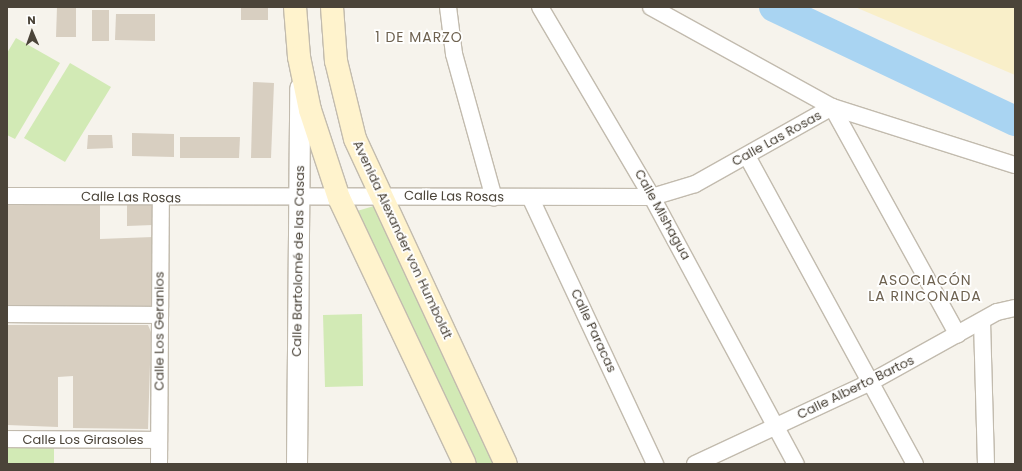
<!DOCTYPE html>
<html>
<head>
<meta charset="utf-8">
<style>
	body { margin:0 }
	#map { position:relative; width:1022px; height:471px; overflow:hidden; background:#f6f3ec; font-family:Poppins,sans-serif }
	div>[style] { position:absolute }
	.green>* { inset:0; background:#d2eab5 }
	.sand>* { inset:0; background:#f9efc9 }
	.river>* { height:30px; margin:-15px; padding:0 15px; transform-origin:15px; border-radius:15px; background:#a9d4f2 }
	.building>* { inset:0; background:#d8cfc1 }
	.roads { filter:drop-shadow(1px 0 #c2bbae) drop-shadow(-1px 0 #c2bbae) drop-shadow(0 1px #c2bbae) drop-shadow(0 -1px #c2bbae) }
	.minor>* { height:16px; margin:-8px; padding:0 8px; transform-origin:8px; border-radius:8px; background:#fff }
	.tertiary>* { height:20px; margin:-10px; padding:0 10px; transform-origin:10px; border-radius:10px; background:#fff }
	.secondary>* { height:22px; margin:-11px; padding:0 11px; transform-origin:11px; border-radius:11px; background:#fff3cd }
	span { translate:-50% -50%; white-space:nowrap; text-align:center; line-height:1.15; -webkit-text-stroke:3.5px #fff; paint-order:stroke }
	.street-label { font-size:13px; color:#4b4439 }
	.neighbourhood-label { font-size:14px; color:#6e6250; letter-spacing:1px }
	.frame { position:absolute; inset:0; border:8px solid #4b4439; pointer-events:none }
	.north { position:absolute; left:12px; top:12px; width:40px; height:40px; -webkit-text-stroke:3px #fff; paint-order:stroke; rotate:358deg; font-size:11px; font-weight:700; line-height:16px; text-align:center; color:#4b4439 }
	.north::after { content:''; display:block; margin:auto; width:14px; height:18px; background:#4b4439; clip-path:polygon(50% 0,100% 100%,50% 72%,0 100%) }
</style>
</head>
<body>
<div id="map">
	<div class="green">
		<i style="clip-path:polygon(16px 38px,60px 63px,15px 139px,7px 135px,7px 53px)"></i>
		<i style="clip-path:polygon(70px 63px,111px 87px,65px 162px,24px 138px)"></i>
		<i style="clip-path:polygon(374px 206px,496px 464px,476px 464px,357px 211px)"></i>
		<i style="clip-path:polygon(362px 314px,363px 386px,325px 387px,323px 315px)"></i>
		<i style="clip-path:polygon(7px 446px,54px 447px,54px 464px,7px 464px)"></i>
	</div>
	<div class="sand">
		<i style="clip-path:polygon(855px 7px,1015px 7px,1015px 75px)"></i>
	</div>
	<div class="river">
		<i style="left:774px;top:7px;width:267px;rotate:25.3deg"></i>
	</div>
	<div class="building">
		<i style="clip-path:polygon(57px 7px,76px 7px,76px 37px,56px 37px)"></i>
		<i style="clip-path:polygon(241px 7px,268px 7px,268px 20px,241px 20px)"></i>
		<i style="clip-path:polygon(92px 10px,109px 10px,109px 41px,92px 41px)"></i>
		<i style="clip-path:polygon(116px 14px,155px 14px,155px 41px,115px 40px)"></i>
		<i style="clip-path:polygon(253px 82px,274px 83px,271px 158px,251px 158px)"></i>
		<i style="clip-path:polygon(132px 133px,174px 134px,174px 157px,132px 156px)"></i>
		<i style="clip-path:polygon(88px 135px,112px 135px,113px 148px,87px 149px)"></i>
		<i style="clip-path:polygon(180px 137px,240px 137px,239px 158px,180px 158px)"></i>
		<i style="clip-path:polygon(100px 201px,100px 239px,153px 237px,153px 306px,7px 305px,7px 203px)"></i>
		<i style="clip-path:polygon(127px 201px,154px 201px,153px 225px,127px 226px)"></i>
		<i style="clip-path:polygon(7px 325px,148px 325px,151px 332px,148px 429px,73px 428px,73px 376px,58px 377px,58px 427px,7px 425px)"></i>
	</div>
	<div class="roads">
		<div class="minor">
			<i style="left:448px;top:7px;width:47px;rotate:82.7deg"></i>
			<i style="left:454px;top:54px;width:149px;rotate:74.5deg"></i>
			<i style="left:540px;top:7px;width:221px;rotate:59.5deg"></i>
			<i style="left:652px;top:197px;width:303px;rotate:61.7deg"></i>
			<i style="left:651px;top:7px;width:207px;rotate:28.9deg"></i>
			<i style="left:832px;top:107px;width:192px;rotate:17.6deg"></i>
			<i style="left:832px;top:107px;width:260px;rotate:61.1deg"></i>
			<i style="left:747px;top:156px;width:351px;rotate:61.4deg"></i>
			<i style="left:7px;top:196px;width:645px;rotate:0.09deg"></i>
			<i style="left:652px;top:197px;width:45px;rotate:-16.8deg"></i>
			<i style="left:695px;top:184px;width:157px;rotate:-29.3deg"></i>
			<i style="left:531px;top:199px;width:293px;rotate:64.9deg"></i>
			<i style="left:7px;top:314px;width:153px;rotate:0.4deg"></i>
			<i style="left:982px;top:321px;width:143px;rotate:88.4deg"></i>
			<i style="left:7px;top:439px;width:152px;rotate:0.4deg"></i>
			<i style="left:159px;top:464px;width:266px;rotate:-89.6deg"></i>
			<i style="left:695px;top:464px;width:194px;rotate:-25deg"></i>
			<i style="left:871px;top:382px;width:144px;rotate:-29.1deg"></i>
			<i style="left:997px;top:312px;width:18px;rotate:-13deg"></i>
		</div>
		<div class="tertiary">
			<i style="left:297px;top:464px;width:376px;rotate:-89.5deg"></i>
		</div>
		<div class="secondary">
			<i style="left:295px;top:7px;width:50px;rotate:85.4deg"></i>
			<i style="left:299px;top:57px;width:54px;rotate:78.3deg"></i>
			<i style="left:310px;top:110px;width:93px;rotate:71.8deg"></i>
			<i style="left:339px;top:198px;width:294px;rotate:64.7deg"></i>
			<i style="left:332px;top:7px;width:54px;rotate:85.8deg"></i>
			<i style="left:336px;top:61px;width:80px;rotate:76.3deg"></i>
			<i style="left:355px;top:139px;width:358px;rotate:65.1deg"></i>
		</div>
	</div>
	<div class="street-label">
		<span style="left:777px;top:139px;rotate:-29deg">Calle Las Rosas</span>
		<span style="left:454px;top:197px;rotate:1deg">Calle Las Rosas</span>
		<span style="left:131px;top:198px;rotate:1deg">Calle Las Rosas</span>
		<span style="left:662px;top:215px;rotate:61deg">Calle Mishagua</span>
		<span style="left:402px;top:240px;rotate:65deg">Avenida Alexander von Humboldt</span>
		<span style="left:299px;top:261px;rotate:-89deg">Calle Bartolomé de las Casas</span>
		<span style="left:160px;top:331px;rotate:-90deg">Calle Los Geranios</span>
		<span style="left:593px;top:331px;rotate:65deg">Calle Paracas</span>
		<span style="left:856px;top:388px;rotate:-26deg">Calle Alberto Bartos</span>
		<span style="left:83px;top:440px">Calle Los Girasoles</span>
	</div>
	<div class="neighbourhood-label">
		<span style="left:419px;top:37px">1 DE MARZO</span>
		<span style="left:925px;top:288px">ASOCIACÓN<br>LA RINCONADA</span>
	</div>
	<div class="frame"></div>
	<div class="north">N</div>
</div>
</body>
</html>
